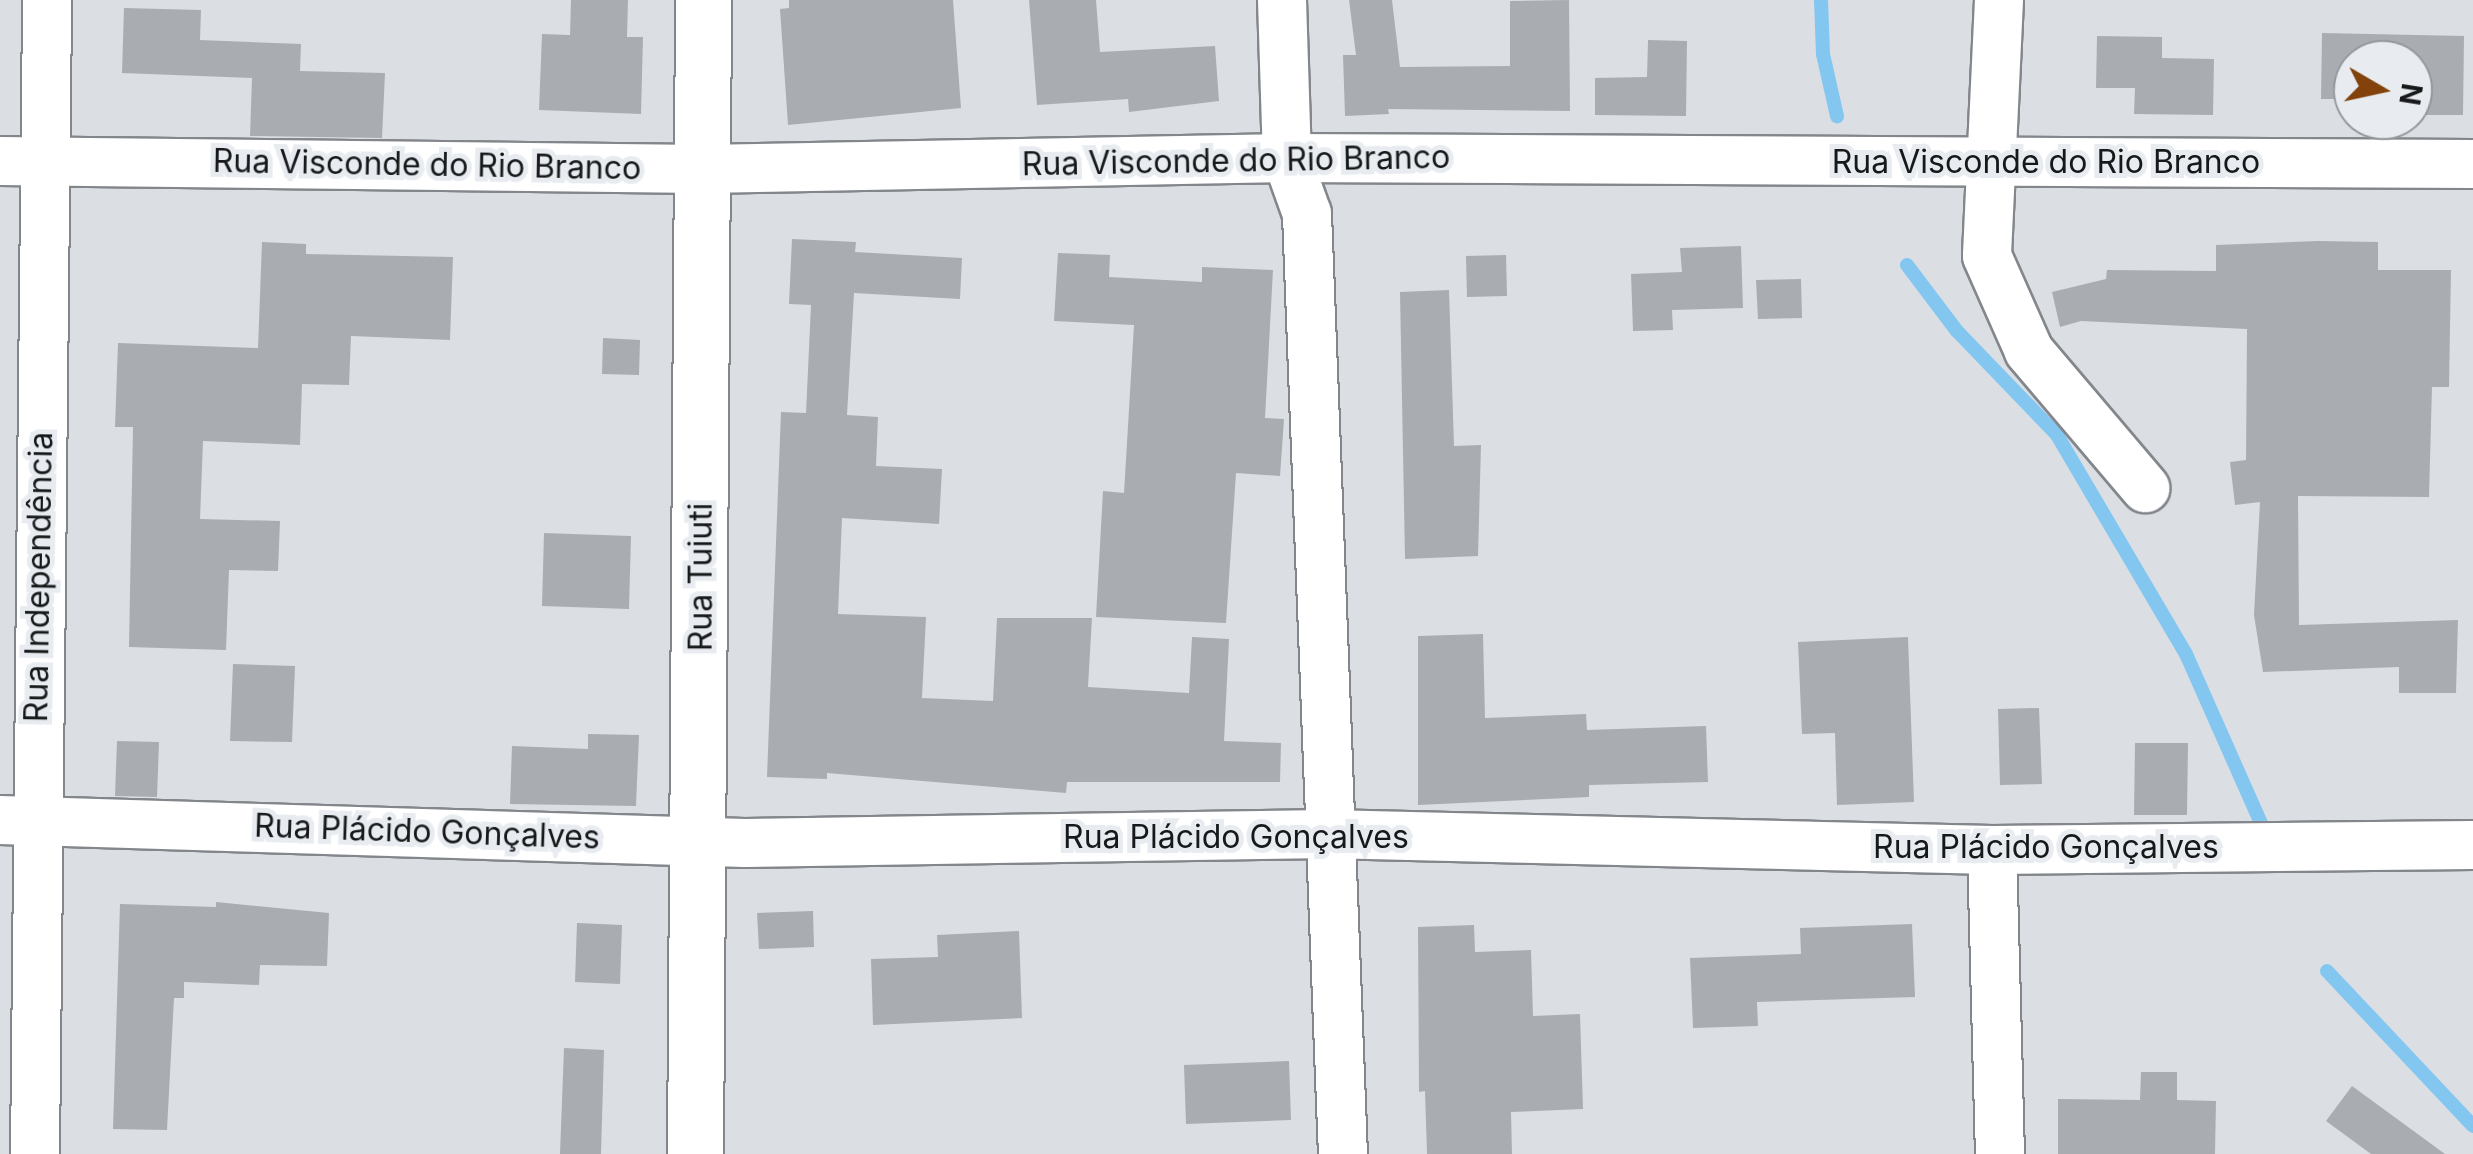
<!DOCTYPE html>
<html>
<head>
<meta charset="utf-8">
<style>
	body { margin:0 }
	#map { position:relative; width:2473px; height:1154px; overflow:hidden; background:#dbdfe4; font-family:Inter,sans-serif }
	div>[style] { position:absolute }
	.stream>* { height:14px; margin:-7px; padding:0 7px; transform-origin:7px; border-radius:7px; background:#83c7f1 }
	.building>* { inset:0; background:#a9adb2 }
	.roads { filter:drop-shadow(2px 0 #83878c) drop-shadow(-2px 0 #83878c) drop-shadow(0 2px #83878c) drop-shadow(0 -2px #83878c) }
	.minor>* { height:48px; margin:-24px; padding:0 24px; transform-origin:24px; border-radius:24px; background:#fff }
	.major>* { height:55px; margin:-27.5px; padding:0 27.5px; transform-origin:27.5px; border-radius:27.5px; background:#fff }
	span { translate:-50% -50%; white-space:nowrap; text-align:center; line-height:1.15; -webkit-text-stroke:10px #e8ecf1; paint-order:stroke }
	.street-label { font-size:32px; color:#161819 }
	.north { position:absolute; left:2333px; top:40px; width:100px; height:100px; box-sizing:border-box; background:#e8ecf1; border:2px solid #94979b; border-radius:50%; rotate:99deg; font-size:28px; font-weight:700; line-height:40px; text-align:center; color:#161819 }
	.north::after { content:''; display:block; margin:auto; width:35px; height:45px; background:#83420c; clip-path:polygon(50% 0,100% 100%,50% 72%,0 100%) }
</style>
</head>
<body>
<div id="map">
	<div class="stream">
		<i style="left:1821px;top:0;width:54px;rotate:87.9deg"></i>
		<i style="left:1823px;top:54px;width:64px;rotate:77.3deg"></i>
		<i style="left:1907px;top:265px;width:83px;rotate:52.9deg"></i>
		<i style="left:1957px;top:331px;width:144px;rotate:46.1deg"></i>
		<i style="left:2057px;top:435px;width:254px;rotate:59.5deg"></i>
		<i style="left:2186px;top:654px;width:185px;rotate:66.1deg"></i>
		<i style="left:2327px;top:971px;width:213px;rotate:46.7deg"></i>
	</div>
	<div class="building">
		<i style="clip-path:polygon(571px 0,628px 0,627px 37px,643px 37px,641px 114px,539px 110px,542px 34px,570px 35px)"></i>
		<i style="clip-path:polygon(789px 0,953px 0,961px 108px,788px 125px,780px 9px,789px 8px)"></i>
		<i style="clip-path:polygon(1029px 0,1096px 0,1100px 52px,1215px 46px,1219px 101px,1129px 112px,1128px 99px,1037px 105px)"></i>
		<i style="clip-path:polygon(1349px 0,1392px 0,1400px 67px,1510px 66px,1510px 1px,1569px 0,1570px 111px,1388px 109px,1389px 114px,1345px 116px,1343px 55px,1356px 55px)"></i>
		<i style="clip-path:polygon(124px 8px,201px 10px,200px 40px,301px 44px,300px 71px,385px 73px,382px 138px,250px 136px,252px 78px,122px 73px)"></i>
		<i style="clip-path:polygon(2322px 33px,2464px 36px,2463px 115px,2413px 115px,2413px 60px,2353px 60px,2353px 99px,2321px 99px)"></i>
		<i style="clip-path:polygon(2097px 36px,2162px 37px,2162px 58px,2214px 59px,2213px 115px,2134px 114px,2135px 88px,2096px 88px)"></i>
		<i style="clip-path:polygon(1648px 40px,1687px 41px,1686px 116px,1595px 115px,1595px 78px,1647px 77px)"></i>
		<i style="clip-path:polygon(792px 239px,856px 242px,855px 252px,962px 258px,960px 299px,854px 293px,847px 415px,878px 417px,876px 466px,942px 469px,939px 524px,842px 518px,838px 614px,926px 617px,922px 698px,993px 701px,997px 618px,1092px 618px,1088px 687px,1189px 693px,1192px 637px,1229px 639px,1224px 741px,1281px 743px,1280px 782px,1067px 782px,1066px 793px,827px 773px,827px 779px,767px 777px,781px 412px,806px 413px,811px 305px,789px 304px)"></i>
		<i style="clip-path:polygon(2318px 241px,2378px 242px,2378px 270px,2451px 270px,2449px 387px,2432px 387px,2429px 497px,2298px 496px,2299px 625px,2458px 620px,2456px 693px,2399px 693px,2399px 667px,2263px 672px,2254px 615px,2260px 502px,2235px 505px,2230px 462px,2246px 460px,2247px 329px,2081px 321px,2060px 327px,2052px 292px,2106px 279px,2107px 270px,2216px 271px,2216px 245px)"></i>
		<i style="clip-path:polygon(262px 242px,306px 244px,306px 254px,453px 257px,450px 340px,351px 336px,349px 385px,302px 384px,300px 445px,203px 441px,200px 519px,280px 521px,278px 571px,229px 570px,226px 650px,129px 647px,133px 427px,115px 427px,118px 343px,258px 348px)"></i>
		<i style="clip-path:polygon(1741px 246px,1743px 308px,1672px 310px,1673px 330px,1633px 331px,1631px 274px,1682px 272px,1680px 248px)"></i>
		<i style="clip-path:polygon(1058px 253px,1110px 255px,1109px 277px,1202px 282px,1202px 267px,1273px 270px,1265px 418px,1284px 419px,1280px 476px,1236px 473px,1226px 623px,1096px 617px,1103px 491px,1124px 493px,1134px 325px,1054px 321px)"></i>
		<i style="clip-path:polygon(1506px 255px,1507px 296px,1467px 297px,1466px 256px)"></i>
		<i style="clip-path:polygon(1801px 279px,1802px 318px,1758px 319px,1756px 280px)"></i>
		<i style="clip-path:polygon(1449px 290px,1454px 446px,1481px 445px,1478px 556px,1405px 559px,1400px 292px)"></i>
		<i style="clip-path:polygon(603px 338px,640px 340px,639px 375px,602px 374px)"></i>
		<i style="clip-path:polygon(544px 533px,631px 536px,629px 609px,542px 606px)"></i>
		<i style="clip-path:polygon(1483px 634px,1485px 718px,1586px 714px,1587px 730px,1706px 726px,1708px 782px,1589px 785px,1589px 797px,1418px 805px,1418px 636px)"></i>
		<i style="clip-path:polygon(1908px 637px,1914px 802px,1837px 805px,1835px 733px,1802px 734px,1798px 642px)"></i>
		<i style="clip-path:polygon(233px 664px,295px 666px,292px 742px,230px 741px)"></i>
		<i style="clip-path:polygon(2039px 708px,2042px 784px,2000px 785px,1998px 709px)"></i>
		<i style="clip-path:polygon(588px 734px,639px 735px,636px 806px,510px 804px,512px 746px,588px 749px)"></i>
		<i style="clip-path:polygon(117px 741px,159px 742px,157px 797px,115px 796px)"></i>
		<i style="clip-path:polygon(2135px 743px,2188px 743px,2187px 815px,2134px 815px)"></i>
		<i style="clip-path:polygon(216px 902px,329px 913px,327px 966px,260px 965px,259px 985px,184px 982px,184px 998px,174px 998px,167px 1130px,113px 1129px,120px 904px,216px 907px)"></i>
		<i style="clip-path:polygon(813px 911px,814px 947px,759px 949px,757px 913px)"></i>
		<i style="clip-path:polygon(577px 923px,622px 925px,620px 984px,575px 982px)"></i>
		<i style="clip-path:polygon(1912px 924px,1915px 997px,1757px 1002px,1758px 1026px,1693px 1028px,1690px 958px,1801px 954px,1800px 928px)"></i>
		<i style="clip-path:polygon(1474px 925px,1475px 952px,1531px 950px,1533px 1016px,1580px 1014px,1583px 1109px,1511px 1112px,1512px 1154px,1427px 1154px,1425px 1091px,1419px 1092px,1418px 927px)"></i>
		<i style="clip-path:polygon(1019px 931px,1022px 1018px,873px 1025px,871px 959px,938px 957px,937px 935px)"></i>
		<i style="clip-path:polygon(564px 1048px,604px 1050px,601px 1154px,560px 1154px)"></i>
		<i style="clip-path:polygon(1289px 1061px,1291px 1120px,1186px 1124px,1184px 1065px)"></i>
		<i style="clip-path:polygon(2141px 1072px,2177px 1072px,2177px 1100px,2216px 1101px,2215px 1154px,2058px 1154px,2058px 1099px,2140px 1100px)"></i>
		<i style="clip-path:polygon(2352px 1086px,2445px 1154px,2371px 1154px,2326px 1121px)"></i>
	</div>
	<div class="roads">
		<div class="minor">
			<i style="left:1282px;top:0;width:158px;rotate:88.2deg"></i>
			<i style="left:1287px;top:158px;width:59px;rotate:70.3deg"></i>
			<i style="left:1307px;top:214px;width:941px;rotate:87.81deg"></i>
			<i style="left:1999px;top:0;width:256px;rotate:92.7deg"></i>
			<i style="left:1987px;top:256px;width:104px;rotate:66.1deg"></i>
			<i style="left:2029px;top:351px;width:180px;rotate:49.7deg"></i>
			<i style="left:0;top:161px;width:704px;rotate:0.65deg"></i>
			<i style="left:704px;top:169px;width:583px;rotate:-1.08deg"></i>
			<i style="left:1287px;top:158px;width:1186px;rotate:0.29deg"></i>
			<i style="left:0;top:820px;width:745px;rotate:1.77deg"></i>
			<i style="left:745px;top:843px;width:582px;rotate:-0.89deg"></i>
			<i style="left:1327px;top:834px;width:665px;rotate:1.38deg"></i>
			<i style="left:1992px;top:850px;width:481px;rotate:-0.6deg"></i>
			<i style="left:1992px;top:850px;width:304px;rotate:88.5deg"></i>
			<i style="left:35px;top:1154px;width:1154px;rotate:-89.4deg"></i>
		</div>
		<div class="major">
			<i style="left:695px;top:1154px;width:1154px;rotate:-89.6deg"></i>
		</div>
	</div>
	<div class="street-label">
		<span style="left:1236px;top:161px;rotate:-1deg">Rua Visconde do Rio Branco</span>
		<span style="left:2046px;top:162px">Rua Visconde do Rio Branco</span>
		<span style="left:427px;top:165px;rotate:1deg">Rua Visconde do Rio Branco</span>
		<span style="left:39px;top:577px;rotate:-89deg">Rua Independência</span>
		<span style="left:701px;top:577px;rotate:-90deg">Rua Tuiuti</span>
		<span style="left:427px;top:832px;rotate:2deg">Rua Plácido Gonçalves</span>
		<span style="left:1236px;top:837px">Rua Plácido Gonçalves</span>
		<span style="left:2046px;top:847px">Rua Plácido Gonçalves</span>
	</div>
	<div class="north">N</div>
</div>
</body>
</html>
